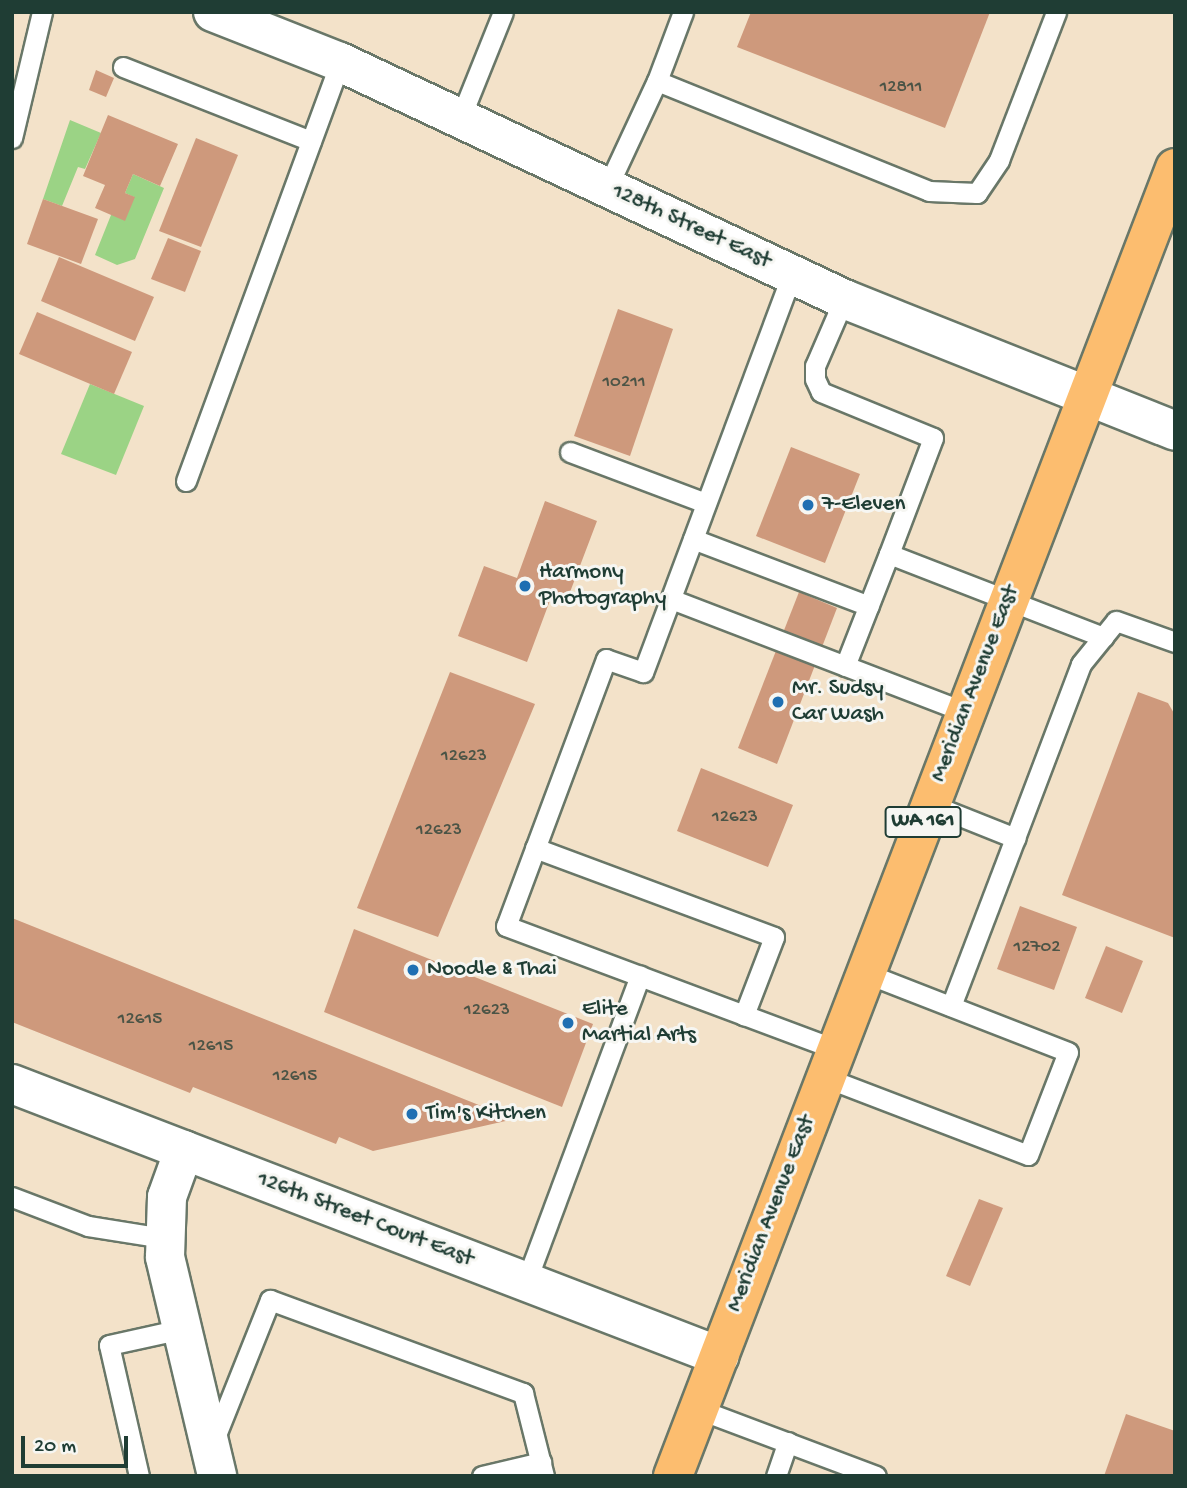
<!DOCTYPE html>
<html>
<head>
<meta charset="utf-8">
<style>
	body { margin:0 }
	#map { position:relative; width:1187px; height:1488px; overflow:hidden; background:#f3e2c9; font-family:"Gochi Hand",sans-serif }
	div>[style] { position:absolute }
	.green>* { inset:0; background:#9bd385 }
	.building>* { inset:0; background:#ce997c }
	.roads { filter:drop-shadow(2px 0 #697768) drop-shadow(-2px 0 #697768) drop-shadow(0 2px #697768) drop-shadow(0 -2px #697768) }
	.service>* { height:19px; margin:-9.5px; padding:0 9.5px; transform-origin:9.5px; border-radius:9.5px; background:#fff }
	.minor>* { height:38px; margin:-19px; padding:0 19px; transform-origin:19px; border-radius:19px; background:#fff }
	.tertiary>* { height:38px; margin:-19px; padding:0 19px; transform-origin:19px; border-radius:19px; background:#fff }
	.primary>* { height:38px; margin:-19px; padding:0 19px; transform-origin:19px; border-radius:19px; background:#fcbd6f }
	.dots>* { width:19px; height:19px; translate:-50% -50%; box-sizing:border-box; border:4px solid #f6f6f2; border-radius:50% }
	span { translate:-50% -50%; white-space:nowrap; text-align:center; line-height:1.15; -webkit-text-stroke:6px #f6f6f2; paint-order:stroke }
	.number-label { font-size:19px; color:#4b5446 }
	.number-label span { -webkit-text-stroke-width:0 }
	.shield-label span { padding:2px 5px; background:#f6f6f2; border:2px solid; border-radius:5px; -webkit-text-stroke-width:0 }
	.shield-label { font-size:21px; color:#1f3d34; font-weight:700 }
	.street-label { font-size:23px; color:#1f3d34 }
	.poi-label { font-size:23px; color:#1f3d34 }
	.left { translate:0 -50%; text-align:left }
	.frame { position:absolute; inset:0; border:14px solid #1f3d34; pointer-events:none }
	.scale { position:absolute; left:21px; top:1436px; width:107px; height:32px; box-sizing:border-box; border:4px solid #1f3d34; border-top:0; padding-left:9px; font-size:21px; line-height:24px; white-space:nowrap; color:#1f3d34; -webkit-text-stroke:5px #f6f6f2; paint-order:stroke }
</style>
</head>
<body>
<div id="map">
	<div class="green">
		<i style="clip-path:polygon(70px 120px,101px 133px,85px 169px,78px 167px,62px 206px,43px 199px)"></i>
		<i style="clip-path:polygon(133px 174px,164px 188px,135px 259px,117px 265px,95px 255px,111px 215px,134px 197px,125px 193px)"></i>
		<i style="clip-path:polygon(90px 384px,144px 406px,116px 475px,61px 454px)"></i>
	</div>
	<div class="building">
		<i style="clip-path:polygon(751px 12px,990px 12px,945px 128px,737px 47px)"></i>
		<i style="clip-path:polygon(96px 70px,114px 78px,106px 97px,89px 90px)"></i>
		<i style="clip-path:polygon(108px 115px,178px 144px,160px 186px,133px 174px,125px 193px,135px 197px,125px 221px,95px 208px,105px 185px,83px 176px)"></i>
		<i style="clip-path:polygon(196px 138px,238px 155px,201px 247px,159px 231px)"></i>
		<i style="clip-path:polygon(43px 199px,98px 219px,81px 264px,27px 244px)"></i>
		<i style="clip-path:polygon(168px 238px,201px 251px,185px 292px,151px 279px)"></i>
		<i style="clip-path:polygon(59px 257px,154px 297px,135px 341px,41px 301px)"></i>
		<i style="clip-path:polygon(618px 309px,673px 329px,630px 456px,574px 436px)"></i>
		<i style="clip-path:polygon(37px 312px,132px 352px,114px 394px,19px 354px)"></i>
		<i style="clip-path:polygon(791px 447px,860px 474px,825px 563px,756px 536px)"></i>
		<i style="clip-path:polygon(545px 501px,597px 521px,567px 600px,552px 595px,527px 662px,458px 636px,484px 566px,517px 578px)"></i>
		<i style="clip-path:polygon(799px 592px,837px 608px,777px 764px,738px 748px)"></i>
		<i style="clip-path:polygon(450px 672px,535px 704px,438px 937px,357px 908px)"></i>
		<i style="clip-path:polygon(1138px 692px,1168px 703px,1175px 715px,1175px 938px,1062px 895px)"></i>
		<i style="clip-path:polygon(701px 768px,793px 805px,768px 867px,677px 831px)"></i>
		<i style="clip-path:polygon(1020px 906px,1077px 927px,1054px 990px,997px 969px)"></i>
		<i style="clip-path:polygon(12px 918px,514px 1119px,373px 1151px,339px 1137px,336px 1144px,193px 1087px,190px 1093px,12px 1022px)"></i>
		<i style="clip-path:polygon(354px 929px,593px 1024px,562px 1107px,324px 1012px)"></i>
		<i style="clip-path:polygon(1106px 946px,1143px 961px,1122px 1013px,1085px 998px)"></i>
		<i style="clip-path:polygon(979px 1199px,1003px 1208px,970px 1286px,946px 1276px)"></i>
		<i style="clip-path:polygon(1126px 1414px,1175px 1431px,1175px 1476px,1104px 1476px)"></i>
	</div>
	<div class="roads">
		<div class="service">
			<i style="left:683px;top:12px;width:74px;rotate:110.6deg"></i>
			<i style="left:657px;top:81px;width:293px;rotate:22deg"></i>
			<i style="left:929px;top:191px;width:48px;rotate:2.4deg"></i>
			<i style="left:977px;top:193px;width:40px;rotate:-56deg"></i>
			<i style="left:999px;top:160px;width:159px;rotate:-68.9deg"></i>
			<i style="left:123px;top:67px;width:202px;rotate:21.5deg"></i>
			<i style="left:460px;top:119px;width:115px;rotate:-68.1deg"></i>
			<i style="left:12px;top:138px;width:130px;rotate:-76.6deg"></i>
			<i style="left:607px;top:188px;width:118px;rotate:-65deg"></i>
			<i style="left:792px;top:274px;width:425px;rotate:110.5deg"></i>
			<i style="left:643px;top:672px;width:39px;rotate:-161deg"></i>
			<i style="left:606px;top:659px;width:285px;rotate:110.5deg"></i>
			<i style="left:506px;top:926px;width:351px;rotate:20.5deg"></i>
			<i style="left:844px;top:299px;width:73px;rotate:113.4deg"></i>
			<i style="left:815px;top:366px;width:13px;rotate:90deg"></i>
			<i style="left:815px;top:379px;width:14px;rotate:65deg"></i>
			<i style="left:821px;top:392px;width:121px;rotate:22.3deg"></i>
			<i style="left:933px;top:438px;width:124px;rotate:110.8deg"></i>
			<i style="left:889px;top:554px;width:230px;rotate:21.2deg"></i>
			<i style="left:570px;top:452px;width:145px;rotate:20.6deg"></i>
			<i style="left:186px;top:481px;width:446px;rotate:-69.8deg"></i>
			<i style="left:693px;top:539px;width:188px;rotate:20.8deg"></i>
			<i style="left:671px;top:599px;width:315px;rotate:21deg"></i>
			<i style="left:845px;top:666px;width:120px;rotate:-68.6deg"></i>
			<i style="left:930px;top:804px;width:92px;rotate:21.8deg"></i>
			<i style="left:1015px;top:838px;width:186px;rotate:-69.2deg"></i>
			<i style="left:1081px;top:664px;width:55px;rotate:-50.9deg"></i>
			<i style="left:1116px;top:621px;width:63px;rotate:19.6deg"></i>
			<i style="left:535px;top:848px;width:255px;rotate:20.4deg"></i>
			<i style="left:774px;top:937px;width:84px;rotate:111deg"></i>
			<i style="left:951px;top:1006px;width:180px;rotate:-69.1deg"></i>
			<i style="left:824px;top:1077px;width:218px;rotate:20.9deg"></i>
			<i style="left:1028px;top:1155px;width:110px;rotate:-68.8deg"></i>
			<i style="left:1068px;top:1052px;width:218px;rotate:-158.7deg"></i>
			<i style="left:12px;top:1197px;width:81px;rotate:20.9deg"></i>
			<i style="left:88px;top:1226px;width:77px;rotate:9deg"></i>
			<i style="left:526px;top:1282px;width:327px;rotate:-69.6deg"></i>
			<i style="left:698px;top:1409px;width:190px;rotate:20.6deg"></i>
			<i style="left:214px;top:1440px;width:151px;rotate:-68.2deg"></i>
			<i style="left:270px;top:1300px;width:270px;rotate:20.2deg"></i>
			<i style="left:523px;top:1393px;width:86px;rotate:75.8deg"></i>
			<i style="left:139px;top:1476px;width:134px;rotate:-102.9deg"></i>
			<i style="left:109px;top:1345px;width:75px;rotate:-12.4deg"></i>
			<i style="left:482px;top:1476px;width:61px;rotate:-13.3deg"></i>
			<i style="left:776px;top:1476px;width:36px;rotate:-71deg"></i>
		</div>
		<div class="minor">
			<i style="left:12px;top:1084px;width:758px;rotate:21.04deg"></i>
			<i style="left:184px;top:1150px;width:50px;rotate:109.9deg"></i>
			<i style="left:167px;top:1197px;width:60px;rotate:91.9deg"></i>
			<i style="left:165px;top:1257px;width:225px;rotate:76.6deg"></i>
		</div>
		<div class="tertiary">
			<i style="left:213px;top:12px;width:136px;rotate:21.5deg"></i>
			<i style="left:340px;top:62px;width:557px;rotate:25.18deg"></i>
			<i style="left:844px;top:299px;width:356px;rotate:21.7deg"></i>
		</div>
		<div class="primary">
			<i style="left:673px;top:1476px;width:1401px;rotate:-69deg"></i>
		</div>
	</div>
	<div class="dots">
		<i style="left:808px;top:505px;background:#1f6fb2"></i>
		<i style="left:525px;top:586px;background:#1f6fb2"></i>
		<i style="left:778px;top:702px;background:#1f6fb2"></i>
		<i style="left:413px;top:970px;background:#1f6fb2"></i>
		<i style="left:568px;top:1023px;background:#1f6fb2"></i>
		<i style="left:412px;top:1114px;background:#1f6fb2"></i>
	</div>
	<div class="number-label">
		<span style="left:901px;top:88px">12811</span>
		<span style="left:624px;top:383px">10211</span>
		<span style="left:464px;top:757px">12623</span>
		<span style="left:735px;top:818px">12623</span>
		<span style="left:439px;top:831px">12623</span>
		<span style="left:1037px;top:948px">12702</span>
		<span style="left:487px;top:1011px">12623</span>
		<span style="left:140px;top:1020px">12615</span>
		<span style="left:211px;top:1047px">12615</span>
		<span style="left:295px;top:1077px">12615</span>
	</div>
	<div class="shield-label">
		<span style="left:923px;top:822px">WA 161</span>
	</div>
	<div class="street-label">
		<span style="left:691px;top:227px;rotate:25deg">128th Street East</span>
		<span style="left:976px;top:684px;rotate:-69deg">Meridian Avenue East</span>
		<span style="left:772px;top:1214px;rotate:-69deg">Meridian Avenue East</span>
		<span style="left:365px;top:1220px;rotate:21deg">126th Street Court East</span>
	</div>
	<div class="poi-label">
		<span class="left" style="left:822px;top:505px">7-Eleven</span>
		<span class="left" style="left:539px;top:586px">Harmony<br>Photography</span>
		<span class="left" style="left:792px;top:702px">Mr. Sudsy<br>Car Wash</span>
		<span class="left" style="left:427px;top:970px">Noodle &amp; Thai</span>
		<span class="left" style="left:582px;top:1023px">Elite<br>Martial Arts</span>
		<span class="left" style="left:426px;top:1114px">Tim's Kitchen</span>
	</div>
	<div class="frame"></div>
	<div class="scale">20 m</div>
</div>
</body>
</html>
